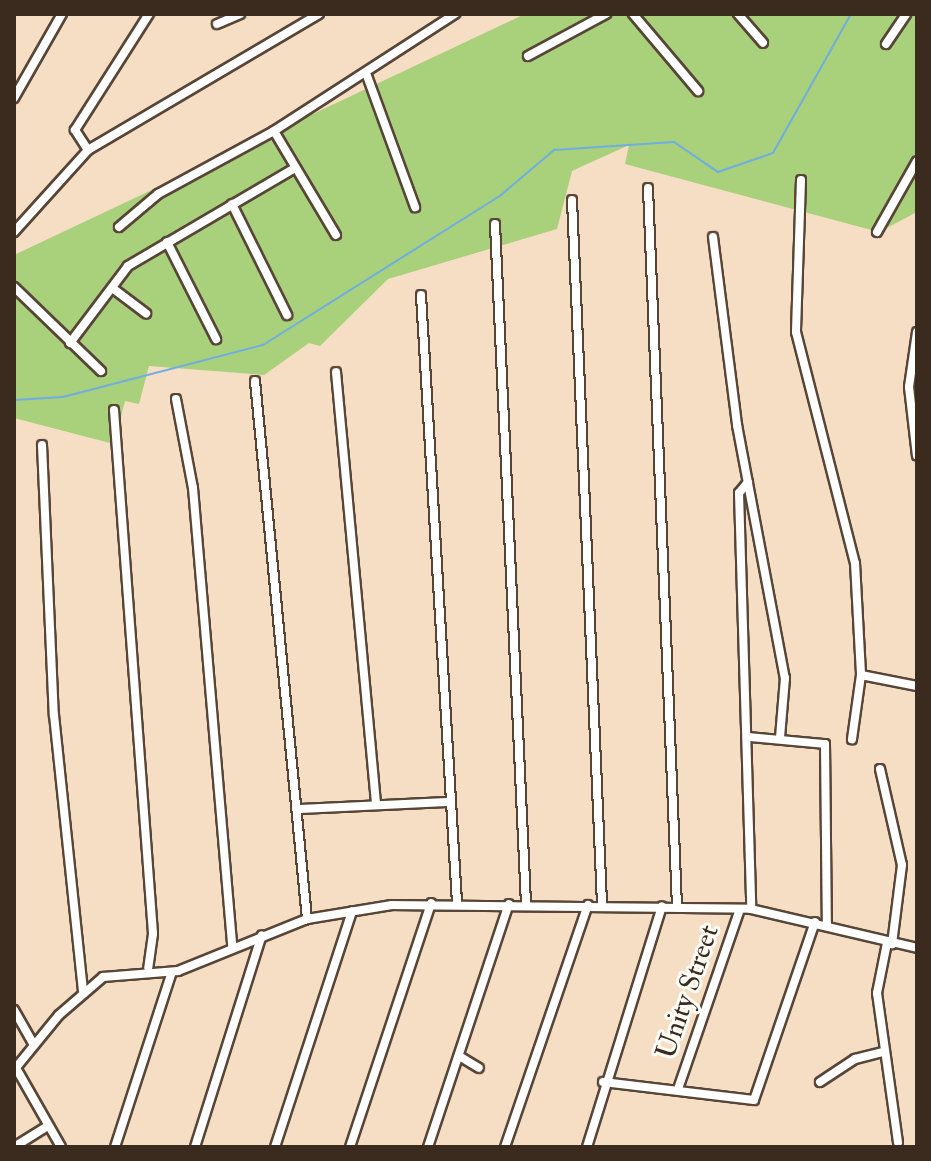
<!DOCTYPE html>
<html>
<head>
<meta charset="utf-8">
<style>
	body { margin:0 }
	#map { position:relative; width:931px; height:1161px; overflow:hidden; background:#f5dec4; font-family:"IM FELL Double Pica",serif }
	div>[style] { position:absolute }
	.green>* { inset:0; background:#a9d07a }
	.stream>* { height:2px; margin:-1px; padding:0 1px; transform-origin:1px; border-radius:1px; background:#6eaee2 }
	.roads { filter:drop-shadow(2px 0 #574537) drop-shadow(-2px 0 #574537) drop-shadow(0 2px #574537) drop-shadow(0 -2px #574537) }
	.minor>* { height:8px; margin:-4px; padding:0 4px; transform-origin:4px; border-radius:4px; background:#fff }
	span { translate:-50% -50%; white-space:nowrap; text-align:center; line-height:1.15; -webkit-text-stroke:6px #fdfcf7; paint-order:stroke }
	.street-label { font-size:28px; color:#3b2a1e }
	.frame { position:absolute; inset:0; border:16px solid #3b2a1e; pointer-events:none }
</style>
</head>
<body>
<div id="map">
	<div class="green">
		<i style="clip-path:polygon(525px 14px,917px 14px,917px 212px,879px 232px,625px 164px,629px 145px,572px 171px,557px 229px,388px 279px,320px 346px,309px 343px,264px 375px,149px 366px,139px 404px,125px 401px,114px 444px,14px 418px,14px 255px)"></i>
	</div>
	<div class="stream">
		<i style="left:14px;top:400px;width:49px;rotate:-3.5deg"></i>
		<i style="left:63px;top:397px;width:207px;rotate:-14.6deg"></i>
		<i style="left:263px;top:345px;width:281px;rotate:-32.2deg"></i>
		<i style="left:501px;top:195px;width:70px;rotate:-40.3deg"></i>
		<i style="left:554px;top:150px;width:120px;rotate:-3.8deg"></i>
		<i style="left:674px;top:142px;width:53px;rotate:34.3deg"></i>
		<i style="left:718px;top:172px;width:58px;rotate:-19.1deg"></i>
		<i style="left:773px;top:153px;width:159px;rotate:-60.7deg"></i>
	</div>
	<div class="roads">
		<div class="minor">
			<i style="left:633px;top:14px;width:101px;rotate:49.8deg"></i>
			<i style="left:738px;top:14px;width:38px;rotate:49deg"></i>
			<i style="left:217px;top:24px;width:25px;rotate:-23deg"></i>
			<i style="left:886px;top:44px;width:36px;rotate:-56deg"></i>
			<i style="left:528px;top:56px;width:89px;rotate:-28.3deg"></i>
			<i style="left:366px;top:73px;width:143px;rotate:69.9deg"></i>
			<i style="left:14px;top:98px;width:97px;rotate:-60.3deg"></i>
			<i style="left:274px;top:131px;width:121px;rotate:59.2deg"></i>
			<i style="left:88px;top:150px;width:268px;rotate:-30.5deg"></i>
			<i style="left:801px;top:180px;width:152px;rotate:91.9deg"></i>
			<i style="left:796px;top:332px;width:238px;rotate:75.7deg"></i>
			<i style="left:855px;top:563px;width:112px;rotate:86.9deg"></i>
			<i style="left:861px;top:675px;width:65px;rotate:98deg"></i>
			<i style="left:648px;top:188px;width:719px;rotate:87.69deg"></i>
			<i style="left:572px;top:200px;width:706px;rotate:87.56deg"></i>
			<i style="left:232px;top:204px;width:124px;rotate:63.6deg"></i>
			<i style="left:495px;top:224px;width:681px;rotate:87.39deg"></i>
			<i style="left:119px;top:227px;width:51px;rotate:-40.2deg"></i>
			<i style="left:158px;top:194px;width:132px;rotate:-28.5deg"></i>
			<i style="left:274px;top:131px;width:216px;rotate:-32.9deg"></i>
			<i style="left:14px;top:232px;width:110px;rotate:-47.9deg"></i>
			<i style="left:88px;top:150px;width:24px;rotate:-123deg"></i>
			<i style="left:75px;top:130px;width:138px;rotate:-57.5deg"></i>
			<i style="left:877px;top:232px;width:81px;rotate:-60.6deg"></i>
			<i style="left:713px;top:237px;width:190px;rotate:82.7deg"></i>
			<i style="left:737px;top:425px;width:258px;rotate:79.3deg"></i>
			<i style="left:785px;top:678px;width:60px;rotate:94.8deg"></i>
			<i style="left:167px;top:242px;width:109px;rotate:63.2deg"></i>
			<i style="left:14px;top:287px;width:121px;rotate:44deg"></i>
			<i style="left:115px;top:290px;width:39px;rotate:37deg"></i>
			<i style="left:421px;top:295px;width:609px;rotate:86.61deg"></i>
			<i style="left:917px;top:332px;width:56px;rotate:98.3deg"></i>
			<i style="left:909px;top:387px;width:69px;rotate:83.4deg"></i>
			<i style="left:70px;top:343px;width:96px;rotate:-53deg"></i>
			<i style="left:128px;top:266px;width:194px;rotate:-30.4deg"></i>
			<i style="left:336px;top:372px;width:434px;rotate:84.7deg"></i>
			<i style="left:255px;top:381px;width:541px;rotate:84.48deg"></i>
			<i style="left:176px;top:399px;width:91px;rotate:79.2deg"></i>
			<i style="left:193px;top:488px;width:460px;rotate:85.1deg"></i>
			<i style="left:114px;top:410px;width:525px;rotate:85.74deg"></i>
			<i style="left:153px;top:934px;width:34px;rotate:98deg"></i>
			<i style="left:42px;top:445px;width:270px;rotate:87.5deg"></i>
			<i style="left:54px;top:715px;width:277px;rotate:84deg"></i>
			<i style="left:748px;top:482px;width:14px;rotate:129deg"></i>
			<i style="left:739px;top:493px;width:416px;rotate:88.3deg"></i>
			<i style="left:861px;top:675px;width:57px;rotate:11.1deg"></i>
			<i style="left:749px;top:737px;width:76px;rotate:5.3deg"></i>
			<i style="left:825px;top:744px;width:181px;rotate:89.4deg"></i>
			<i style="left:880px;top:769px;width:98px;rotate:77.1deg"></i>
			<i style="left:902px;top:865px;width:80px;rotate:97.2deg"></i>
			<i style="left:299px;top:809px;width:149px;rotate:-2.7deg"></i>
			<i style="left:887px;top:943px;width:51px;rotate:101.3deg"></i>
			<i style="left:877px;top:993px;width:151px;rotate:82deg"></i>
			<i style="left:14px;top:1010px;width:40px;rotate:60.3deg"></i>
			<i style="left:459px;top:1056px;width:23px;rotate:31deg"></i>
			<i style="left:16px;top:1068px;width:91px;rotate:60.3deg"></i>
			<i style="left:14px;top:1070px;width:71px;rotate:-50.7deg"></i>
			<i style="left:59px;top:1015px;width:58px;rotate:-40.8deg"></i>
			<i style="left:103px;top:977px;width:75px;rotate:-4.6deg"></i>
			<i style="left:178px;top:971px;width:139px;rotate:-22deg"></i>
			<i style="left:307px;top:919px;width:86px;rotate:-9.4deg"></i>
			<i style="left:392px;top:905px;width:359px;rotate:0.6deg"></i>
			<i style="left:751px;top:909px;width:171px;rotate:13.2deg"></i>
			<i style="left:603px;top:1082px;width:152px;rotate:6.8deg"></i>
			<i style="left:754px;top:1100px;width:188px;rotate:-71.1deg"></i>
			<i style="left:820px;top:1082px;width:42px;rotate:-33.3deg"></i>
			<i style="left:855px;top:1059px;width:30px;rotate:-14deg"></i>
			<i style="left:678px;top:1089px;width:190px;rotate:-71deg"></i>
			<i style="left:14px;top:1147px;width:40px;rotate:-32deg"></i>
			<i style="left:115px;top:1147px;width:184px;rotate:-72deg"></i>
			<i style="left:195px;top:1147px;width:222px;rotate:-72.5deg"></i>
			<i style="left:275px;top:1147px;width:248px;rotate:-71.9deg"></i>
			<i style="left:350px;top:1147px;width:257px;rotate:-71.6deg"></i>
			<i style="left:428px;top:1147px;width:256px;rotate:-71.6deg"></i>
			<i style="left:505px;top:1147px;width:256px;rotate:-71.1deg"></i>
			<i style="left:587px;top:1147px;width:252px;rotate:-72.7deg"></i>
		</div>
	</div>
	<div class="street-label">
		<span style="left:688px;top:992px;rotate:-71deg">Unity Street</span>
	</div>
	<div class="frame"></div>
</div>
</body>
</html>
